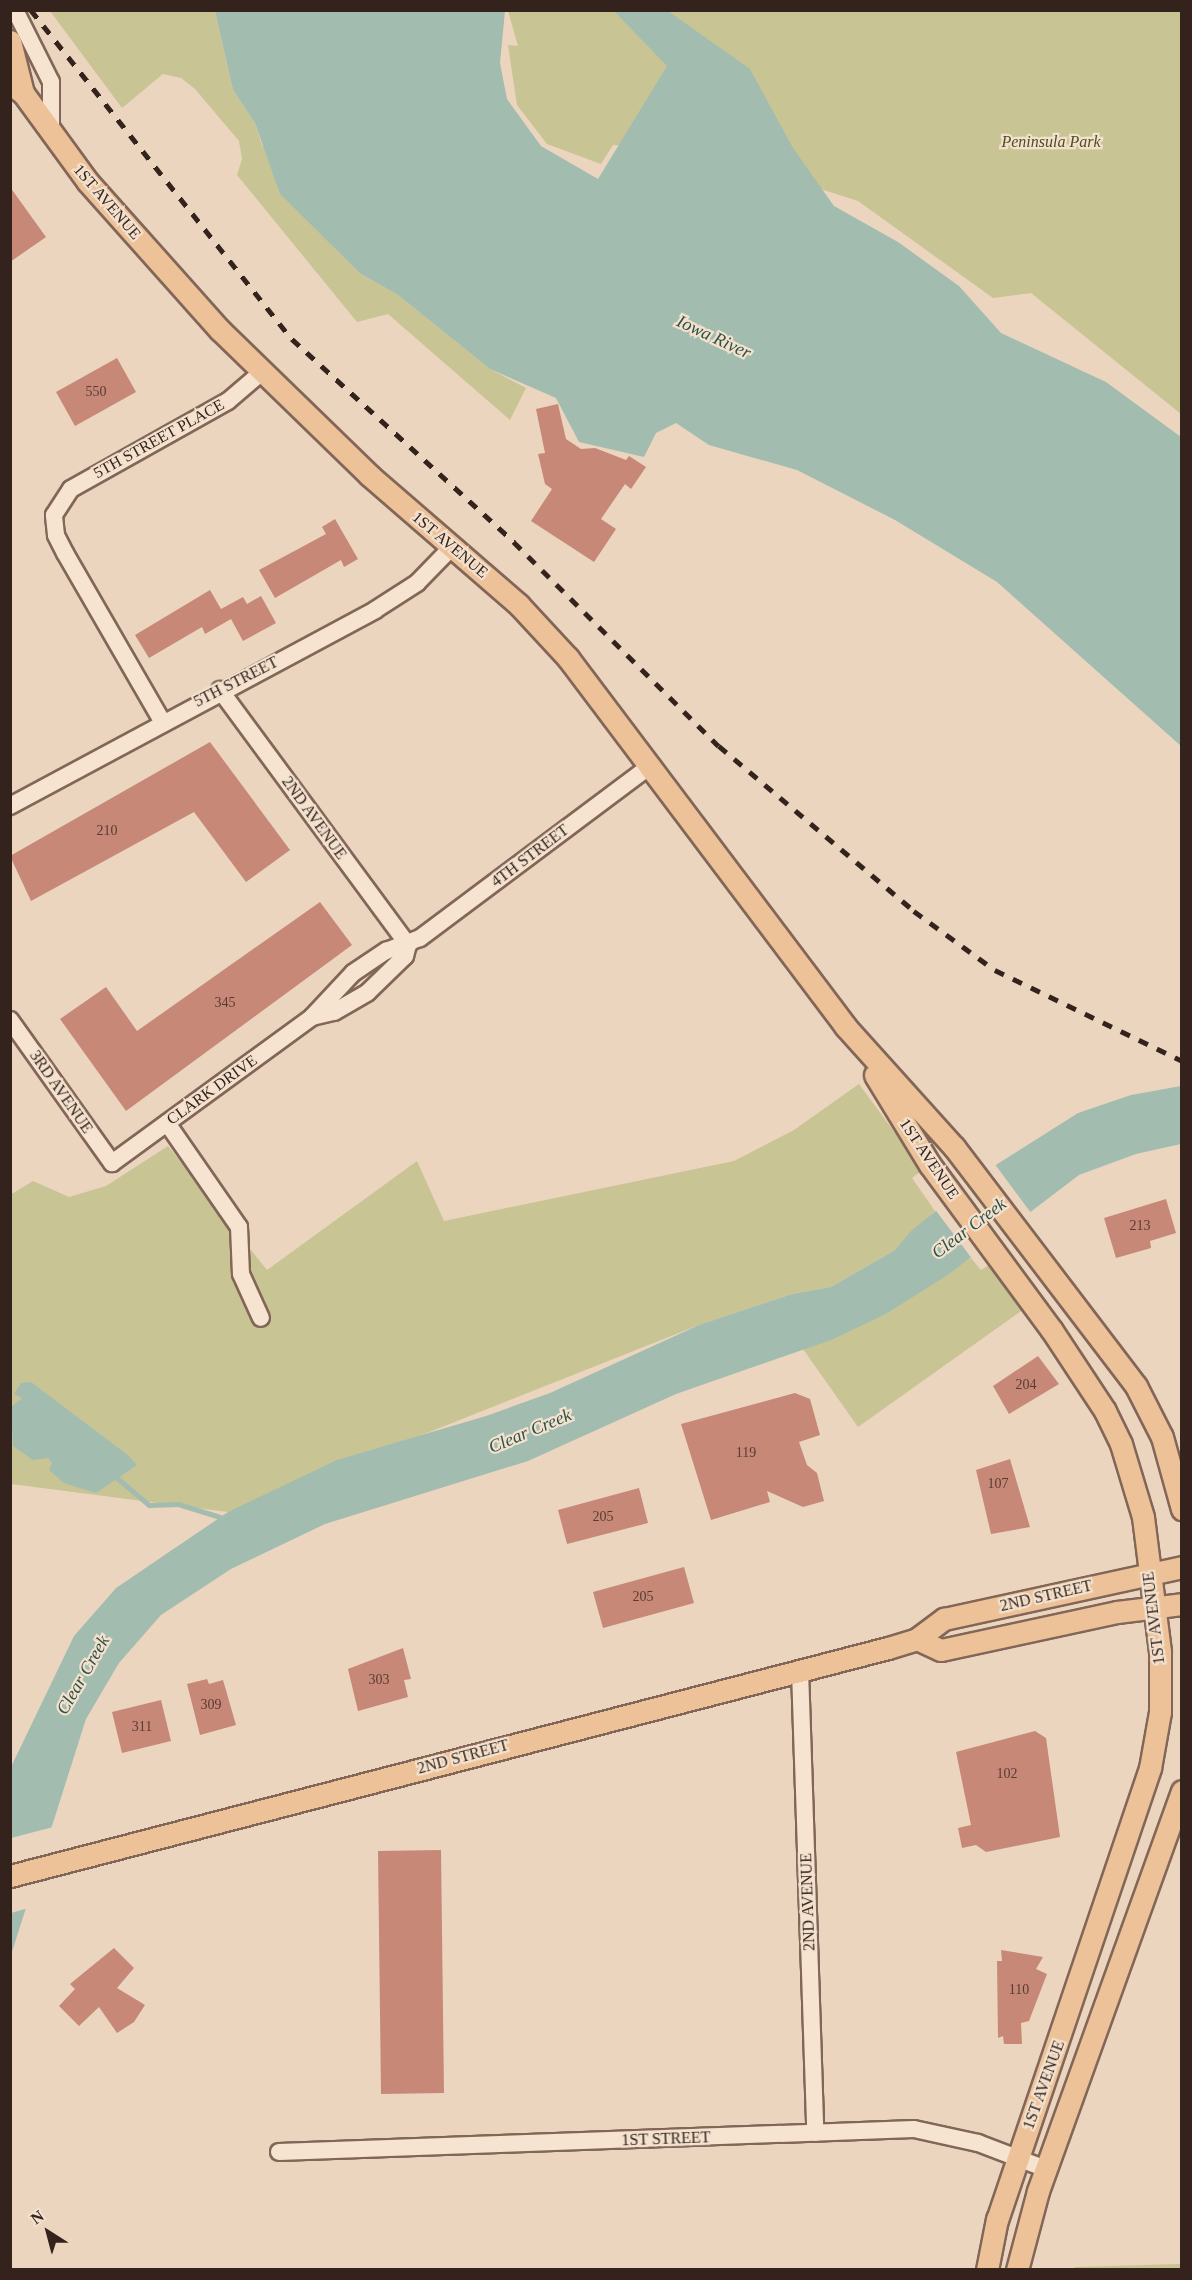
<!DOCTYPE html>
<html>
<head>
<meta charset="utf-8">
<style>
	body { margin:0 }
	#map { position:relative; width:1192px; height:2280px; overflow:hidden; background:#ebd5bf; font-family:Georgia,serif }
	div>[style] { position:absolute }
	.green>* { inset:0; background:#c8c494 }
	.water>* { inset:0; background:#a2bdb0 }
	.pier>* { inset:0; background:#ebd5bf }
	.stream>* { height:5px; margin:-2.5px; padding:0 2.5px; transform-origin:2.5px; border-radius:2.5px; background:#a2bdb0 }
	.building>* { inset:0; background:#c78877 }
	.roads { filter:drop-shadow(2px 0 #826658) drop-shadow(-2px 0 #826658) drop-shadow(0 2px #826658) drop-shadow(0 -2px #826658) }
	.minor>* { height:16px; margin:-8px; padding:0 8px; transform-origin:8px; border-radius:8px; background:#f6e4d1 }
	.major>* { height:21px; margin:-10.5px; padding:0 10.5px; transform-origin:10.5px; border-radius:10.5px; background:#edc298 }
	.rail>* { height:4.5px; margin-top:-2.25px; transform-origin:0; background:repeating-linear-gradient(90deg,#33231c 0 10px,transparent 0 20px) }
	span { translate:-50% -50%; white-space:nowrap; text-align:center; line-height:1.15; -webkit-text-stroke:4.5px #f3e1ce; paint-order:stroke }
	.number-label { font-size:14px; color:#583c33 }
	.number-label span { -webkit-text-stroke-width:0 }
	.park-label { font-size:16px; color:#4c4e24; font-style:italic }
	.street-label { font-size:16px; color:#33231c }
	.water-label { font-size:18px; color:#2c5248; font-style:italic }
	.frame { position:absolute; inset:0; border:12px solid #33231c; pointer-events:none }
	.north { position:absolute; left:18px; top:2202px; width:60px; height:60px; -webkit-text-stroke:4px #f3e1ce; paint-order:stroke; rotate:324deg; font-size:16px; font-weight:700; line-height:24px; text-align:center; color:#33231c }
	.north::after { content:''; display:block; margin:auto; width:21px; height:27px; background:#33231c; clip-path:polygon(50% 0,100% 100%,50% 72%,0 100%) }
</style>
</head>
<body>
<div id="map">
	<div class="green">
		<i style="clip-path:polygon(50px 11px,215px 11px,233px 90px,255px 123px,262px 145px,361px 274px,398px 295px,490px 369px,526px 388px,510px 420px,388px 314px,357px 322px,237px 175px,242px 159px,239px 141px,195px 89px,181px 78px,163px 74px,122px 108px)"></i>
		<i style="clip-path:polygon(508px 11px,1181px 11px,1181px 414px,1031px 293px,993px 298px,858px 201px,702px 151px,613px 145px,601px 164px,547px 144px,517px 105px,508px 45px,518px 46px)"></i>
		<i style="clip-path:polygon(859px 1084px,909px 1152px,920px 1172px,912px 1178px,935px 1211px,895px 1250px,831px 1287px,792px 1294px,699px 1325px,228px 1512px,11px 1484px,10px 1195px,33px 1181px,69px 1197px,106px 1186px,168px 1146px,267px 1270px,417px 1161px,444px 1221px,734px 1161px,794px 1130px)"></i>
		<i style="clip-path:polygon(971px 1258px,981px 1270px,989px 1265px,1024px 1309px,858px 1427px,803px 1349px,886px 1314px)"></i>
		<i style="clip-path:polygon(1181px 2264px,1181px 2269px,1075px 2269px,1075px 2267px)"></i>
	</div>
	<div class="water">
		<i style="clip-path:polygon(215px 11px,505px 11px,500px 63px,507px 99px,541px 146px,598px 179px,667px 66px,614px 11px,668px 11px,750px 69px,793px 148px,834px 206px,898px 242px,959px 286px,1001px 333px,1106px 382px,1181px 437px,1181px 746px,997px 582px,895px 520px,797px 470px,709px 445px,676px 423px,656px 433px,644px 457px,579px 442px,556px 398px,490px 369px,398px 295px,361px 274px,280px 194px,255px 123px,233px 90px)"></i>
		<i style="clip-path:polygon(1181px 1086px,1181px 1144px,1136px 1154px,1079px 1175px,949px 1274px,886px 1314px,831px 1340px,676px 1394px,528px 1461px,325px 1524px,231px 1569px,161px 1615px,119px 1663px,86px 1719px,11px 1955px,11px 1767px,74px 1636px,116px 1588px,228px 1512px,337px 1460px,486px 1416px,550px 1393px,699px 1325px,792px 1294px,831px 1287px,895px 1250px,911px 1231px,983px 1173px,1078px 1113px,1131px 1095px)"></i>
		<i style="clip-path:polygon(31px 1382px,129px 1456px,137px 1465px,96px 1493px,64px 1483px,49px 1470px,52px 1463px,48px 1458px,33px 1460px,13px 1446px,11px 1407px,22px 1398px,14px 1394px,21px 1383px)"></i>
	</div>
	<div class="pier">
		<i style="clip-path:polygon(994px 1163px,1031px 1213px,973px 1260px,934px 1208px)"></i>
		<i style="clip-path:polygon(57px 1826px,32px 1907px,11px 1913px,11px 1838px)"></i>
	</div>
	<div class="stream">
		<i style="left:117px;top:1478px;width:42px;rotate:40.2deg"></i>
		<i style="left:149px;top:1505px;width:29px;rotate:-2deg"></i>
		<i style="left:178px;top:1504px;width:44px;rotate:17.2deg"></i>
	</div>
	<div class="building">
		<i style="clip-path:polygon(10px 187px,46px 237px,10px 262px)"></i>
		<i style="clip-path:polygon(117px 358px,136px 392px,75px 426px,56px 392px)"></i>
		<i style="clip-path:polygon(558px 404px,566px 439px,581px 449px,595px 448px,626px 460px,629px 456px,646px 467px,631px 489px,625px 484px,601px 519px,616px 529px,594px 562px,531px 521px,552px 489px,545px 484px,538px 454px,545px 453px,536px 409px)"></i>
		<i style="clip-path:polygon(335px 519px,358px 559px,344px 567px,341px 560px,275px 598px,259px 570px,326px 534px,322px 527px)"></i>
		<i style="clip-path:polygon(210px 590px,221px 609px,243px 597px,247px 604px,261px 596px,276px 623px,243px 641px,231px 619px,205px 634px,202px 627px,149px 658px,135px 635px)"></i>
		<i style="clip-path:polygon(210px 742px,290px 850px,246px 882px,194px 812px,31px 901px,10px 856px)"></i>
		<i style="clip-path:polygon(320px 902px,352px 945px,126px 1111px,60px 1019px,106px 987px,137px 1031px)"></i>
		<i style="clip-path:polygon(1166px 1199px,1176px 1233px,1150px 1241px,1151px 1248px,1116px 1258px,1104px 1218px)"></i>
		<i style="clip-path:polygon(1038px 1356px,1059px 1384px,1009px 1414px,993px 1386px)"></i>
		<i style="clip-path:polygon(795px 1393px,810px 1399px,820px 1435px,799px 1442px,807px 1465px,817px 1473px,824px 1501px,803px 1507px,767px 1491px,770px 1502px,711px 1520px,681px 1424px)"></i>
		<i style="clip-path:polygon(1010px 1459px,1030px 1527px,991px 1534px,976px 1470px)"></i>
		<i style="clip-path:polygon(639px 1488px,648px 1523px,567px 1544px,558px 1510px)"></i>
		<i style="clip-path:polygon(684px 1567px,694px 1603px,603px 1628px,593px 1592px)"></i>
		<i style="clip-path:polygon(403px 1648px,411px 1679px,404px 1680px,408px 1697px,358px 1711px,348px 1669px)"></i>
		<i style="clip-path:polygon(207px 1679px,209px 1684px,223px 1680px,236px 1725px,200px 1735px,187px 1684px)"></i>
		<i style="clip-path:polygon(161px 1700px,171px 1741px,122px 1753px,112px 1712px)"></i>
		<i style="clip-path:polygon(1035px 1731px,1046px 1738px,1060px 1837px,986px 1852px,976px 1845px,962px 1848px,958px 1828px,971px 1825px,956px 1752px)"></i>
		<i style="clip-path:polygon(441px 1850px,444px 2093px,381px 2094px,378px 1851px)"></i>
		<i style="clip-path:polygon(114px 1948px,134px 1968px,117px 1988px,145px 2005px,134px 2022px,117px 2033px,99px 2007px,79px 2026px,59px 2006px,75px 1989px,70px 1984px)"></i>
		<i style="clip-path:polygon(1001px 1950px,1043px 1957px,1036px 1969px,1047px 1974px,1029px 2021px,1021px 2023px,1022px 2044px,1004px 2044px,1003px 2036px,998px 2038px,997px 1961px,1002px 1961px)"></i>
	</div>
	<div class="roads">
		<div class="minor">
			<i style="left:15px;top:10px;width:80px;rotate:63.4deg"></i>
			<i style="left:51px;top:82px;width:51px;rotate:90deg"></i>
			<i style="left:220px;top:690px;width:317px;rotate:53.6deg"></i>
			<i style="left:162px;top:721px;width:194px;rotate:-120deg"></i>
			<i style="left:65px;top:553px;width:20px;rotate:-117deg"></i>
			<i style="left:56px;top:535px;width:20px;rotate:-96deg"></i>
			<i style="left:54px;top:515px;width:31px;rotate:-57deg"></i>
			<i style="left:71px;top:489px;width:180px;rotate:-29.3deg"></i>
			<i style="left:228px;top:401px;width:45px;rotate:-40.5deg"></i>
			<i style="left:10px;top:806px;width:414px;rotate:-28.2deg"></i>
			<i style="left:375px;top:610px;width:50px;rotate:-32.7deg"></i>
			<i style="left:417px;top:583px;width:50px;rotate:-45.8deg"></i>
			<i style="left:312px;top:1017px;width:23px;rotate:-13deg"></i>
			<i style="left:334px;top:1012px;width:39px;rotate:-30deg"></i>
			<i style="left:368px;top:992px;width:52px;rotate:-44.2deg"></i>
			<i style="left:405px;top:956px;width:11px;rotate:-75deg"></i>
			<i style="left:10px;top:1020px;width:176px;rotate:54.5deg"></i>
			<i style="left:112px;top:1163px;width:248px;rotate:-36.1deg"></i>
			<i style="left:312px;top:1017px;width:60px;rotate:-47deg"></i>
			<i style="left:353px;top:973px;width:40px;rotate:-34deg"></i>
			<i style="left:386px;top:951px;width:36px;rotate:-21deg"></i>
			<i style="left:420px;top:938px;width:289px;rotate:-36.8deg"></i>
			<i style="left:167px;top:1123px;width:126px;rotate:55.3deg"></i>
			<i style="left:239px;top:1227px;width:47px;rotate:87.6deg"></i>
			<i style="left:241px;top:1274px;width:48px;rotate:65.6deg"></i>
			<i style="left:800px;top:1670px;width:463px;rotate:88.1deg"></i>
			<i style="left:279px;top:2152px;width:635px;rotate:-2.07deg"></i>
			<i style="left:914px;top:2129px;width:66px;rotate:12.3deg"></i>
			<i style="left:978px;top:2143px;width:73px;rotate:20.9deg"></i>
		</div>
		<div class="major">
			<i style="left:10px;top:41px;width:54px;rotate:76deg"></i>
			<i style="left:10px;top:84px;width:16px;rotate:35deg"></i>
			<i style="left:23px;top:93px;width:110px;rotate:53.9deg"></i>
			<i style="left:88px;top:182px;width:198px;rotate:48.3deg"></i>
			<i style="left:220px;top:330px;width:208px;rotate:44.2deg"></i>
			<i style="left:369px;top:475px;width:198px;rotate:40.9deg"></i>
			<i style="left:519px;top:605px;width:72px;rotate:47.2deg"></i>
			<i style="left:568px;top:658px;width:461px;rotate:53deg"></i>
			<i style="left:845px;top:1026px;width:163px;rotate:48deg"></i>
			<i style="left:954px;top:1147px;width:300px;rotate:52.7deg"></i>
			<i style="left:1136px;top:1386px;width:57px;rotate:63deg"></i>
			<i style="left:1162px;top:1437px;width:75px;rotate:74.5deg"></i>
			<i style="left:875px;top:1075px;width:105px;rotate:58.6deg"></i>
			<i style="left:930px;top:1165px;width:204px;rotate:53.6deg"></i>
			<i style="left:1051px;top:1329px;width:98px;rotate:56.6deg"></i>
			<i style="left:1105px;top:1411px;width:37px;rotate:64deg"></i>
			<i style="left:1121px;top:1444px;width:76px;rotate:73.2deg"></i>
			<i style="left:1143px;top:1517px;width:135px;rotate:82.8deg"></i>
			<i style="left:1160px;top:1651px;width:61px;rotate:90deg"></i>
			<i style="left:1160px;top:1712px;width:57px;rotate:100.1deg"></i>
			<i style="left:1150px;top:1768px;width:476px;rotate:108.7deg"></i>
			<i style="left:997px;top:2219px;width:52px;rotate:101.1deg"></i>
			<i style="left:917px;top:1639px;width:26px;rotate:25deg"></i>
			<i style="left:941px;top:1650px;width:180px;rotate:-12.2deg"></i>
			<i style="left:1117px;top:1612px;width:65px;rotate:-7deg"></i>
			<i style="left:10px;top:1876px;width:907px;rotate:-14.56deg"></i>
			<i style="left:888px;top:1648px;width:30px;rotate:-17deg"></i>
			<i style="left:917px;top:1639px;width:34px;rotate:-37deg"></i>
			<i style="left:944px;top:1619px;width:244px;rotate:-12.3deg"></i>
			<i style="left:1017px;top:2270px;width:82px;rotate:-75.1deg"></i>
			<i style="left:1038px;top:2191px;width:425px;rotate:-70.2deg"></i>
		</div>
	</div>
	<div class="rail">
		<i style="left:31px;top:10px;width:420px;rotate:51.6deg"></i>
		<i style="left:292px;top:339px;width:301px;rotate:42.4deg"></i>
		<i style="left:514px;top:542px;width:289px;rotate:44.9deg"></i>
		<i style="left:719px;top:746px;width:255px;rotate:40.2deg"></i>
		<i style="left:914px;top:911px;width:100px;rotate:36.1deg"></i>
		<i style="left:995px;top:970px;width:208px;rotate:25.9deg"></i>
	</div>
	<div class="number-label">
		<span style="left:96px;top:392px">550</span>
		<span style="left:107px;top:831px">210</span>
		<span style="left:225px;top:1003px">345</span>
		<span style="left:1140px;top:1226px">213</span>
		<span style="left:1026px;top:1385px">204</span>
		<span style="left:746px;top:1453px">119</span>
		<span style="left:998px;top:1484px">107</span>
		<span style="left:603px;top:1517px">205</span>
		<span style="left:643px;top:1597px">205</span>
		<span style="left:379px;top:1680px">303</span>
		<span style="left:211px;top:1705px">309</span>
		<span style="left:142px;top:1727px">311</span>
		<span style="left:1007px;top:1774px">102</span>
		<span style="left:1019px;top:1990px">110</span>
	</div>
	<div class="park-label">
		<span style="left:1051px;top:142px">Peninsula Park</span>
	</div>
	<div class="street-label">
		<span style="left:107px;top:202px;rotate:49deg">1ST AVENUE</span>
		<span style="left:159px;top:439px;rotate:-29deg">5TH STREET PLACE</span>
		<span style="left:450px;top:545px;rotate:40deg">1ST AVENUE</span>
		<span style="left:236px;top:682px;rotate:-27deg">5TH STREET</span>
		<span style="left:314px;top:818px;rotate:54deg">2ND AVENUE</span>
		<span style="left:530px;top:856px;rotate:-37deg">4TH STREET</span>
		<span style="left:212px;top:1090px;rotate:-36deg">CLARK DRIVE</span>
		<span style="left:61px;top:1092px;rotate:55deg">3RD AVENUE</span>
		<span style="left:929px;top:1159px;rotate:56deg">1ST AVENUE</span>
		<span style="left:1046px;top:1596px;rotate:-13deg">2ND STREET</span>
		<span style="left:1154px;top:1618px;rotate:-97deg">1ST AVENUE</span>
		<span style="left:463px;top:1757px;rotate:-15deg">2ND STREET</span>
		<span style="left:808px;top:1902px;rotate:-92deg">2ND AVENUE</span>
		<span style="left:1044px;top:2085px;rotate:-70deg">1ST AVENUE</span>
		<span style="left:666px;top:2139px;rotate:-2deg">1ST STREET</span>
	</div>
	<div class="water-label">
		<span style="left:714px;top:337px;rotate:25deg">Iowa River</span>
		<span style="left:969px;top:1228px;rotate:-37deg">Clear Creek</span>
		<span style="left:530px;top:1431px;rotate:-23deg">Clear Creek</span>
		<span style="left:83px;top:1675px;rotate:-60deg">Clear Creek</span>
	</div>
	<div class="frame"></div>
	<div class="north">N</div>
</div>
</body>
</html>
